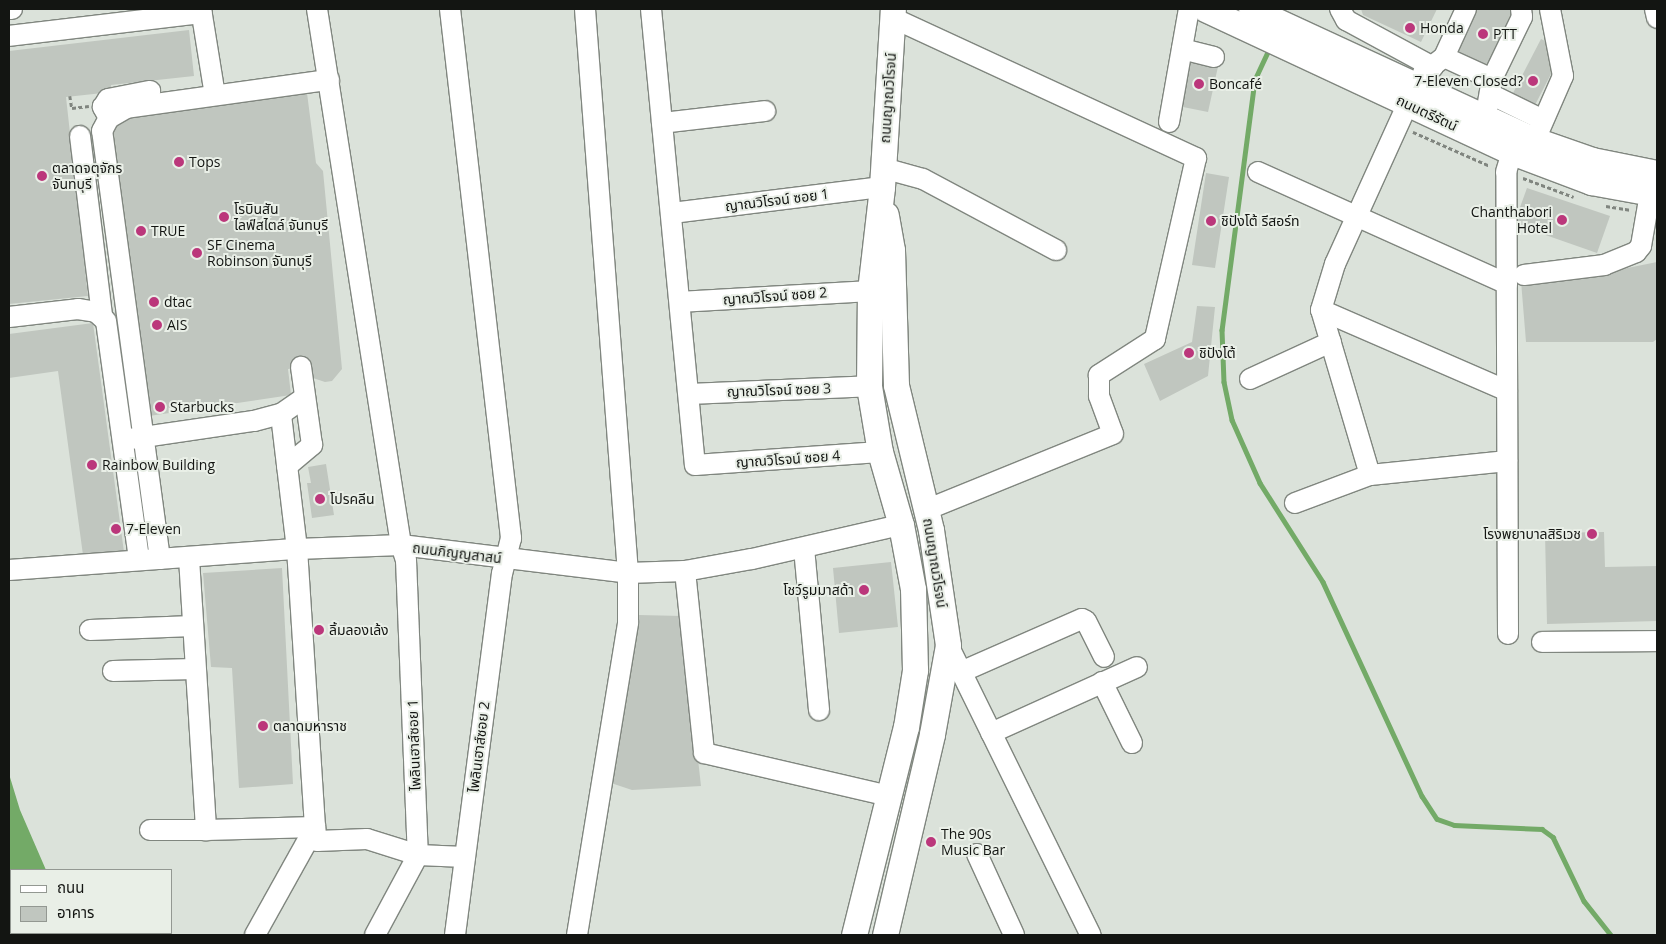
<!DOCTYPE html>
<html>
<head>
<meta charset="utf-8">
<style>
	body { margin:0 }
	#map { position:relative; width:1666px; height:944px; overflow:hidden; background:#dbe2da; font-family:"Open Sans","Noto Sans Thai",sans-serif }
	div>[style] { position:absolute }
	.water>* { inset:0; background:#73aa67 }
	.stream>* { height:4.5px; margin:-2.25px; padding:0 2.25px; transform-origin:2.25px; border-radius:2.25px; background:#73aa67 }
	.building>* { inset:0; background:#c0c6bf }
	.path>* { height:2.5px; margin-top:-1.25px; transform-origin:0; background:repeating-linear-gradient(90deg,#80857f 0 4px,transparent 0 6.5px) }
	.roads { filter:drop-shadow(1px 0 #80867f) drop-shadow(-1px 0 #80867f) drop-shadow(0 1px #80867f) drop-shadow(0 -1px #80867f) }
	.minor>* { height:20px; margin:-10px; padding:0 10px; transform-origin:10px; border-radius:10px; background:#fff }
	.major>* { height:25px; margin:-12.5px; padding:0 12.5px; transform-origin:12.5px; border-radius:12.5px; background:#fff }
	.dots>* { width:14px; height:14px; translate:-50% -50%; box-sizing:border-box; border:2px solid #e9efe7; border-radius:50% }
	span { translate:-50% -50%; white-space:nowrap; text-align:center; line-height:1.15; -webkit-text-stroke:4px #e9efe7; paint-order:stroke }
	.poi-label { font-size:14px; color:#131512 }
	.left { translate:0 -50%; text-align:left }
	.right { translate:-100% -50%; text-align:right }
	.street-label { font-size:14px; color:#131512 }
	.frame { position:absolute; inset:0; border:10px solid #131512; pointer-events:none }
	.legend { position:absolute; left:10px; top:869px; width:162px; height:65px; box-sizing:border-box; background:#e9efe7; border:1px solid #939892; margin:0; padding:6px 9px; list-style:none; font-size:15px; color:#131512 }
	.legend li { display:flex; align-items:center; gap:10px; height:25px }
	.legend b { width:25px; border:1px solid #939892 }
</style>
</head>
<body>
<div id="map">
	<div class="water">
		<i style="clip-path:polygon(9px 774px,20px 810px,46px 870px,11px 870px,11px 933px,49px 935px,9px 935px)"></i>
	</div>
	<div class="stream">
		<i style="left:1270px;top:48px;width:35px;rotate:115deg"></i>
		<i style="left:1255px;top:80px;width:252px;rotate:97.5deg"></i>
		<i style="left:1222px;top:330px;width:52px;rotate:87.8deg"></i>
		<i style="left:1224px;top:382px;width:39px;rotate:78deg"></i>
		<i style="left:1232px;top:420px;width:69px;rotate:66deg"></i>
		<i style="left:1260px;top:483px;width:117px;rotate:57.5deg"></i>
		<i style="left:1323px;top:582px;width:236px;rotate:65.2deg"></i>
		<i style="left:1422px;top:796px;width:27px;rotate:57deg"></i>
		<i style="left:1437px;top:819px;width:18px;rotate:19deg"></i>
		<i style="left:1454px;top:825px;width:88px;rotate:2.6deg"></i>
		<i style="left:1542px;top:829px;width:14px;rotate:36deg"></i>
		<i style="left:1553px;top:837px;width:71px;rotate:64.2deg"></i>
		<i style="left:1584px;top:901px;width:43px;rotate:51.5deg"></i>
	</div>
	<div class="building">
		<i style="clip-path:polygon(1361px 9px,1437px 9px,1421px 42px,1363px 15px)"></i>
		<i style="clip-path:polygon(1476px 9px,1514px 9px,1485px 72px,1453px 58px)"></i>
		<i style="clip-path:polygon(189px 30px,194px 76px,111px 85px,112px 92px,66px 97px,88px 296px,9px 304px,9px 51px)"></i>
		<i style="clip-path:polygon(1541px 39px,1549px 43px,1554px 68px,1535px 105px,1513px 93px)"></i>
		<i style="clip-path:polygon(1190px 56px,1219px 62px,1208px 112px,1178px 106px)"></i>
		<i style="clip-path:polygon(307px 93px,316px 163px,323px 171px,342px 369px,332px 381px,325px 382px,310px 377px,305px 367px,288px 369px,291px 395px,149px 416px,108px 134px,119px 120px)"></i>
		<i style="clip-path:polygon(1206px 173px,1229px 177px,1215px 268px,1192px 265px)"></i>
		<i style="clip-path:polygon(1527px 188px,1610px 216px,1597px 253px,1514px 224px)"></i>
		<i style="clip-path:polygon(1657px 262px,1657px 339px,1653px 342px,1526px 342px,1521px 281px,1583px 277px)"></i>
		<i style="clip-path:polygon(1197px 306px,1215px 307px,1208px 376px,1160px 401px,1144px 364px,1192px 342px)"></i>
		<i style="clip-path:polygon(93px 323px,124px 552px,83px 555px,58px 371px,9px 378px,9px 334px)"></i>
		<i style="clip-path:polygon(326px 464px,334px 515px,312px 518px,307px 483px,311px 483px,308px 467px)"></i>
		<i style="clip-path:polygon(1604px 532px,1605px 567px,1657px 566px,1657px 621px,1547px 624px,1545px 533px)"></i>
		<i style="clip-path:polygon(891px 562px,898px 627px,839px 633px,833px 568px)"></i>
		<i style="clip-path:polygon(282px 568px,293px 784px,239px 788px,232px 668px,211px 667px,203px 573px)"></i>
		<i style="clip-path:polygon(639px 615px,682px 616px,701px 786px,632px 790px,611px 783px)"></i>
	</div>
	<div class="path">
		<i style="left:70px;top:96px;width:12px;rotate:81deg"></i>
		<i style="left:72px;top:108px;width:17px;rotate:-7deg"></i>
		<i style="left:1413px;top:132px;width:84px;rotate:23.8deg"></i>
		<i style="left:1523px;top:178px;width:54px;rotate:20.4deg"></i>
		<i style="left:1606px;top:206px;width:24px;rotate:9deg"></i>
	</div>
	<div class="roads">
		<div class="minor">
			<i style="left:9px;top:9px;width:3px"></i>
			<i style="left:201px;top:9px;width:87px;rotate:80.8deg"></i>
			<i style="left:317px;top:9px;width:543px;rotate:81.09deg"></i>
			<i style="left:401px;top:545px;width:16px;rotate:72deg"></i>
			<i style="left:406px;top:560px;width:295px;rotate:87.7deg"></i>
			<i style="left:418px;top:855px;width:91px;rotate:118.3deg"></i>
			<i style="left:450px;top:9px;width:533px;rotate:83.42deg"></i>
			<i style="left:511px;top:538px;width:36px;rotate:104deg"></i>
			<i style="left:502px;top:573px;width:365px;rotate:97.4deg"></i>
			<i style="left:651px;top:9px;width:458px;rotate:84.5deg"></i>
			<i style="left:695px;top:465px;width:185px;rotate:-4deg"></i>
			<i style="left:1340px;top:9px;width:13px;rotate:61deg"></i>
			<i style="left:1346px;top:20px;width:99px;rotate:28.4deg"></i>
			<i style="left:1655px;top:9px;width:9px;rotate:77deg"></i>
			<i style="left:893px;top:18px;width:334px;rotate:24.8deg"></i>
			<i style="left:1196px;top:158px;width:186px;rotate:102.8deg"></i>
			<i style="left:1155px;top:339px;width:67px;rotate:147.3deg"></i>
			<i style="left:1099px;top:375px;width:21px;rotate:90deg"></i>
			<i style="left:1099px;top:396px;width:40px;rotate:69.8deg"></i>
			<i style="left:1113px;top:434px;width:202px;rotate:157.9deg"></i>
			<i style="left:9px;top:36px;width:194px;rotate:-6.8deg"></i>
			<i style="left:1182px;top:49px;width:33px;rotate:14deg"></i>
			<i style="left:1444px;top:57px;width:53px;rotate:24.6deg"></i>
			<i style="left:1423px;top:73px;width:26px;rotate:-37deg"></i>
			<i style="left:1444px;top:57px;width:53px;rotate:-65.4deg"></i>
			<i style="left:1490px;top:94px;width:59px;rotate:26.1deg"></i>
			<i style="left:109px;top:118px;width:13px;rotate:-119deg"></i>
			<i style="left:103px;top:107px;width:9px;rotate:-58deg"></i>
			<i style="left:108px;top:99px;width:43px;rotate:-10.8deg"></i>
			<i style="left:1485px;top:120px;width:42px;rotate:-80.3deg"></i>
			<i style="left:1492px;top:79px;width:69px;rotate:-64.2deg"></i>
			<i style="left:1522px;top:17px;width:8px;rotate:-97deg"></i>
			<i style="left:1169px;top:122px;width:115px;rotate:-80deg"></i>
			<i style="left:662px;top:123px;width:104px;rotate:-6.6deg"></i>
			<i style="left:80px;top:136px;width:181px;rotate:83deg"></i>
			<i style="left:1535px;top:140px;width:70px;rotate:-66.4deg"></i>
			<i style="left:1563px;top:76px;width:68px;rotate:-101deg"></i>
			<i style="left:883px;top:168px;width:41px;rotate:15.4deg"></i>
			<i style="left:923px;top:179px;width:151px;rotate:28.1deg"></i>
			<i style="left:1258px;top:172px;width:273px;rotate:24.2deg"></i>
			<i style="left:672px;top:213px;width:212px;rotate:-7.1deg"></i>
			<i style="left:1524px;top:275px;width:81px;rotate:-7.1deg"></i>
			<i style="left:1604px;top:265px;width:35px;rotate:-22deg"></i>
			<i style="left:1636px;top:252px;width:8px;rotate:-50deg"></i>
			<i style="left:1641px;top:246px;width:53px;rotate:-80.2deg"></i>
			<i style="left:680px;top:302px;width:190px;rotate:-3.3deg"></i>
			<i style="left:1321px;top:310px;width:203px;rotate:23.5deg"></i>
			<i style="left:9px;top:317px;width:69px;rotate:-6.6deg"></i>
			<i style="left:78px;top:309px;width:18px;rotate:9deg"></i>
			<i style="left:96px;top:312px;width:13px;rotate:42deg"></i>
			<i style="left:106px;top:321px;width:241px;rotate:82.1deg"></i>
			<i style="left:1250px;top:379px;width:89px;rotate:-24.6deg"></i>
			<i style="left:689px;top:394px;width:180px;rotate:-2.5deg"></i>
			<i style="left:130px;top:439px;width:125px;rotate:-8.3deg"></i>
			<i style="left:254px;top:421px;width:28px;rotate:-15deg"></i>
			<i style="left:281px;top:414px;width:29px;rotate:-35deg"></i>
			<i style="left:287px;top:466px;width:33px;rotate:-40deg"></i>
			<i style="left:312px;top:445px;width:79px;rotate:-98deg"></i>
			<i style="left:1370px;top:475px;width:172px;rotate:-106.5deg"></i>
			<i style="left:1321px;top:310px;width:48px;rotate:-73.1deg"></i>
			<i style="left:1335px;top:264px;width:177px;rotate:-65.6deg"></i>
			<i style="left:1295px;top:503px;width:80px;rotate:-20.5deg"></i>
			<i style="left:1370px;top:475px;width:138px;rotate:-5.8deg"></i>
			<i style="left:804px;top:548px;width:163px;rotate:84.7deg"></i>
			<i style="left:189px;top:558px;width:273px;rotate:86.4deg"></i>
			<i style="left:206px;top:830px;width:109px;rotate:-1.6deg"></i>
			<i style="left:315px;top:827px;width:14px;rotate:82deg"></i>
			<i style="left:317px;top:841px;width:50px;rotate:-2.3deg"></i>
			<i style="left:367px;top:839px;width:53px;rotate:17.4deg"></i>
			<i style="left:418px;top:855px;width:47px;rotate:2.4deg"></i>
			<i style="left:160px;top:559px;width:432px;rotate:-97.7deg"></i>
			<i style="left:102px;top:131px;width:15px;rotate:-62deg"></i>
			<i style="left:109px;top:118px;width:20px;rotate:-30deg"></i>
			<i style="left:126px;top:108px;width:205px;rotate:-7.9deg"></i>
			<i style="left:9px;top:570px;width:289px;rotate:-4.2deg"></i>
			<i style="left:297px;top:549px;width:104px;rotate:-2.2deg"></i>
			<i style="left:401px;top:545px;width:229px;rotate:7deg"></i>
			<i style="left:628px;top:573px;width:57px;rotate:-2deg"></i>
			<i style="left:685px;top:571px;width:68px;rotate:-10.2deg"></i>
			<i style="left:752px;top:559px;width:153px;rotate:-12.9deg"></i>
			<i style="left:685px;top:571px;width:183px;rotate:84deg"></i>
			<i style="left:704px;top:753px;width:190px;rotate:13.1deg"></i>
			<i style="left:90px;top:630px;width:103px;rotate:-2.2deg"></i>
			<i style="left:1508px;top:634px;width:462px;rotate:-90.2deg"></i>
			<i style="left:1506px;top:172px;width:21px;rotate:-73deg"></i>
			<i style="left:1542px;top:642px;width:115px;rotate:-0.5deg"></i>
			<i style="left:948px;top:645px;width:323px;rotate:63.8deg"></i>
			<i style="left:113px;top:671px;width:82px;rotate:-1.4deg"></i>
			<i style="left:961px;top:672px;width:132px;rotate:-23.7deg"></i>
			<i style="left:1082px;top:619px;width:4px;rotate:27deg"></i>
			<i style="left:1086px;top:621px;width:40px;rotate:63.4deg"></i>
			<i style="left:1102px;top:682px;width:68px;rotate:63.8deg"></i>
			<i style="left:991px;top:733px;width:160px;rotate:-24.3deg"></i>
			<i style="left:150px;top:830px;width:56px"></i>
			<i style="left:977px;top:854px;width:89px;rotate:65.4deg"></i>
			<i style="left:255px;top:935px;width:124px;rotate:-60.9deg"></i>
			<i style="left:315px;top:827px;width:279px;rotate:-93.7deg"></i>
			<i style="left:297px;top:549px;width:136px;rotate:-96.8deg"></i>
			<i style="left:577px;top:935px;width:317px;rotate:-80.7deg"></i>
			<i style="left:628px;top:622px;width:49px;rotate:-90deg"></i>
			<i style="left:628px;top:573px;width:566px;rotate:-94.36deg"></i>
		</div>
		<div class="major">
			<i style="left:1205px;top:9px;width:339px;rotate:25deg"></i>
			<i style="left:1512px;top:152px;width:85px;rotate:20.8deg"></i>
			<i style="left:1591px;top:182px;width:67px;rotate:10.3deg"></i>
			<i style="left:1251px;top:9px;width:313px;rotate:24.8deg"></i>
			<i style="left:1535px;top:140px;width:60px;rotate:19.3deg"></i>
			<i style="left:1592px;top:160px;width:66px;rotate:11.3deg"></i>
			<i style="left:854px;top:935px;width:214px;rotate:-76deg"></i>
			<i style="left:906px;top:727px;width:58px;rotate:-81deg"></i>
			<i style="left:915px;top:670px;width:81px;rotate:-91.4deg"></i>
			<i style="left:913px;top:589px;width:65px;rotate:-100.6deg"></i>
			<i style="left:901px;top:525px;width:76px;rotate:-106deg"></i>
			<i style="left:880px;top:452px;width:67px;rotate:-99.5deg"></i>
			<i style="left:869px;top:386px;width:95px;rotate:-89.4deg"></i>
			<i style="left:870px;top:291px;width:105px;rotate:-83.4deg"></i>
			<i style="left:882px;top:187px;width:178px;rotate:-86.5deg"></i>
			<i style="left:885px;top:935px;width:206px;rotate:-76.8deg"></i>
			<i style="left:932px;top:734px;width:90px;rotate:-79.8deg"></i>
			<i style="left:948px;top:645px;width:116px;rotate:-98.4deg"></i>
			<i style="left:931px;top:530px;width:149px;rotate:-103.6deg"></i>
			<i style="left:896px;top:385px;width:135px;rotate:-91.7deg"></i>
			<i style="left:892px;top:250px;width:36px;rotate:-100deg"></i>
		</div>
	</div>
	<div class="dots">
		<i style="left:1410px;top:28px;background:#bb377b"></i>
		<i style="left:1483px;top:34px;background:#bb377b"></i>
		<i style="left:1533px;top:81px;background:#bb377b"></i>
		<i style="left:1199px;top:84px;background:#bb377b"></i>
		<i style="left:179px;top:162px;background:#bb377b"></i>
		<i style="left:42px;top:176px;background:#bb377b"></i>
		<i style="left:224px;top:217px;background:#bb377b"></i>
		<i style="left:1562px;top:220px;background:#bb377b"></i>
		<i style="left:1211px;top:221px;background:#bb377b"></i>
		<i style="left:141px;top:231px;background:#bb377b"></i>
		<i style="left:197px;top:253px;background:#bb377b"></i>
		<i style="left:154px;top:302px;background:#bb377b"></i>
		<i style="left:157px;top:325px;background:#bb377b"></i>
		<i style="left:1189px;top:353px;background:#bb377b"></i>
		<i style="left:160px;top:407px;background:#bb377b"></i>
		<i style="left:92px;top:465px;background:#bb377b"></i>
		<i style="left:320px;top:499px;background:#bb377b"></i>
		<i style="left:116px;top:529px;background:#bb377b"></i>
		<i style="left:1592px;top:534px;background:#bb377b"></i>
		<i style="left:864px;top:590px;background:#bb377b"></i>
		<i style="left:319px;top:630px;background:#bb377b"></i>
		<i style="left:263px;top:726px;background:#bb377b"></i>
		<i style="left:931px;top:842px;background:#bb377b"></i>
	</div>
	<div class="poi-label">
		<span class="left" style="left:1420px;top:28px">Honda</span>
		<span class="left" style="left:1493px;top:34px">PTT</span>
		<span class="right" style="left:1523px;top:81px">7-Eleven Closed?</span>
		<span class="left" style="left:1209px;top:84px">Boncafé</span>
		<span class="left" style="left:189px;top:162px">Tops</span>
		<span class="left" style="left:52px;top:176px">ตลาดจตุจักร<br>จันทบุรี</span>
		<span class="left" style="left:234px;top:217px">โรบินสัน<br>ไลฟ์สไตล์ จันทบุรี</span>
		<span class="right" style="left:1552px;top:220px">Chanthabori<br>Hotel</span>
		<span class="left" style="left:1221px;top:221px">ชิปังโต้ รีสอร์ท</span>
		<span class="left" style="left:151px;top:231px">TRUE</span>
		<span class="left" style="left:207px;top:253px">SF Cinema<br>Robinson จันทบุรี</span>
		<span class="left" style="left:164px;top:302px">dtac</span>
		<span class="left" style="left:167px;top:325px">AIS</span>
		<span class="left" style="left:1199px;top:353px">ชิปังโต้</span>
		<span class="left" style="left:170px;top:407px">Starbucks</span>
		<span class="left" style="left:102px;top:465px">Rainbow Building</span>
		<span class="left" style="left:330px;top:499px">โปรคลีน</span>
		<span class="left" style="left:126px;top:529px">7-Eleven</span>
		<span class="right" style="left:1581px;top:534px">โรงพยาบาลสิริเวช</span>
		<span class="right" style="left:854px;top:590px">โชว์รูมมาสด้า</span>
		<span class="left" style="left:329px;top:630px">ลิ้มลองเล้ง</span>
		<span class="left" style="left:273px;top:726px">ตลาดมหาราช</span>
		<span class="left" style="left:941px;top:842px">The 90s<br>Music Bar</span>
	</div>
	<div class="street-label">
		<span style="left:888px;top:98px;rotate:-86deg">ถนนญาณวิโรจน์</span>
		<span style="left:1427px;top:113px;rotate:25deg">ถนนตรีรัตน์</span>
		<span style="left:777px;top:200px;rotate:-7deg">ญาณวิโรจน์ ซอย 1</span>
		<span style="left:775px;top:296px;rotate:-4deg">ญาณวิโรจน์ ซอย 2</span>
		<span style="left:779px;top:390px;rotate:-2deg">ญาณวิโรจน์ ซอย 3</span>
		<span style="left:788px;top:459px;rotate:-4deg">ญาณวิโรจน์ ซอย 4</span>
		<span style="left:457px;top:553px;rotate:7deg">ถนนภิญญสาสน์</span>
		<span style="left:935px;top:563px;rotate:81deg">ถนนญาณวิโรจน์</span>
		<span style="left:414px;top:745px;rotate:-92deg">ไพลินเฮาส์ซอย 1</span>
		<span style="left:479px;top:747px;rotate:-83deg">ไพลินเฮาส์ซอย 2</span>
	</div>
	<div class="frame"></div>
	<ul class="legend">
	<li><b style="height:6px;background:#fff"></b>ถนน</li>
	<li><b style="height:14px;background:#c0c6bf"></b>อาคาร</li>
	</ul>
</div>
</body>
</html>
